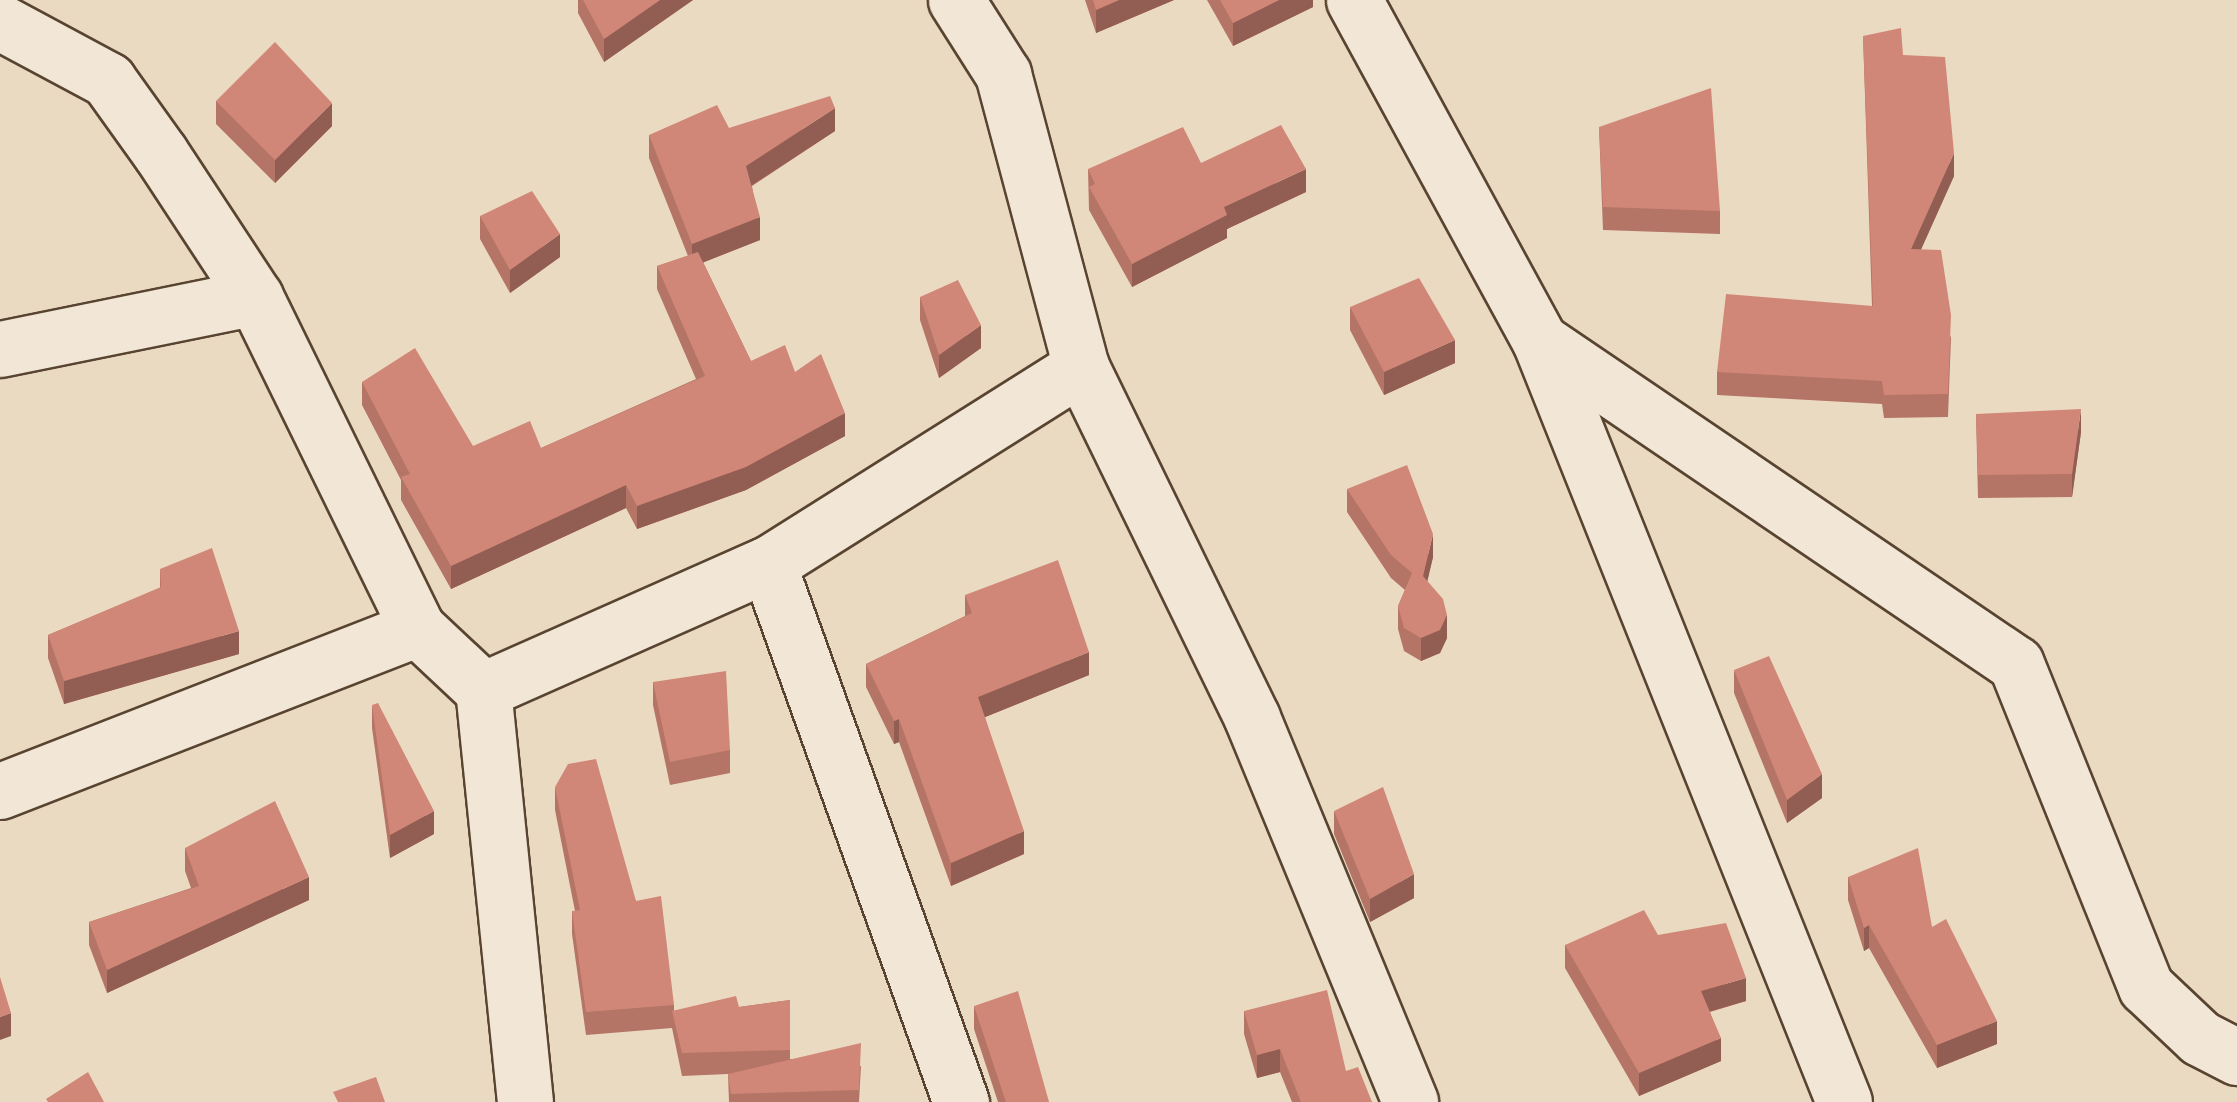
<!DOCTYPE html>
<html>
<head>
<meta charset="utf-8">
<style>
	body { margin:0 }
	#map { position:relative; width:2237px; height:1102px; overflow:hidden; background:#ebdac2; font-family:Cardo,serif }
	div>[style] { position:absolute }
	.roads { filter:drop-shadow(2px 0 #584430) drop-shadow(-2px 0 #584430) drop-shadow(0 2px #584430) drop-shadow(0 -2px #584430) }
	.street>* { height:55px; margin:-27.5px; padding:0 27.5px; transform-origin:27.5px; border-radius:27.5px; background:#f2e7d7 }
	.wall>* { inset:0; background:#b47466 }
	.shaded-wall>* { inset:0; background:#925e53 }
	.building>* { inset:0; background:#d18777 }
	span { translate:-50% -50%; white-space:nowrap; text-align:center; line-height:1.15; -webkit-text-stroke:8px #f2e7d7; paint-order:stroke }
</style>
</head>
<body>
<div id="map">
	<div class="roads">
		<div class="street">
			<i style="left:956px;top:0;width:88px;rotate:57.6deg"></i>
			<i style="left:1003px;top:74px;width:303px;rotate:75.1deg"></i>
			<i style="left:1081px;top:367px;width:390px;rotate:64deg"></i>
			<i style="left:1252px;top:718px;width:415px;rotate:67.6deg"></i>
			<i style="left:1354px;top:0;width:388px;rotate:61.4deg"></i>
			<i style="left:1540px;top:341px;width:819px;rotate:68.22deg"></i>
			<i style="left:0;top:22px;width:123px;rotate:28.2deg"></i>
			<i style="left:108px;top:80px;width:91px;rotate:54.4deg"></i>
			<i style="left:161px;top:154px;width:171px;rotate:56.7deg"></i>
			<i style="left:255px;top:297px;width:369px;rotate:63.9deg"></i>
			<i style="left:417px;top:628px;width:91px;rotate:43.2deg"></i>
			<i style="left:1540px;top:341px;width:575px;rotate:34.16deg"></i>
			<i style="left:2016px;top:664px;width:348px;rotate:68.1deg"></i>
			<i style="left:2146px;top:987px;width:74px;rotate:43.4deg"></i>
			<i style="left:2200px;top:1038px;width:42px;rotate:27.2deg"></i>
			<i style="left:0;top:349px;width:260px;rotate:-11.5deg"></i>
			<i style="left:768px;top:564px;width:572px;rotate:70.27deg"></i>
			<i style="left:0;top:791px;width:448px;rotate:-21.3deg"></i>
			<i style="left:525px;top:1102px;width:414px;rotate:-95.8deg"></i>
			<i style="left:483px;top:690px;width:312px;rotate:-23.9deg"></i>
			<i style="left:768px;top:564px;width:370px;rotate:-32.2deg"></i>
		</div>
	</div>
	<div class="wall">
		<i style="clip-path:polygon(578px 0,693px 0,604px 62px,578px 13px)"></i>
		<i style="clip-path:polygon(1085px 0,1174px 0,1096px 33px)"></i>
		<i style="clip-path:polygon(1207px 0,1313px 0,1313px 7px,1233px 46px)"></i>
		<i style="clip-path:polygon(1863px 36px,1903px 55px,1954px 176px,1921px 249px,1951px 338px,1948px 417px,1884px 418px,1882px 404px,1717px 395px,1717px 372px,1872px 306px)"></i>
		<i style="clip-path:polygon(216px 101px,332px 126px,275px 183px,216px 124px)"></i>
		<i style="clip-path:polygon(1599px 127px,1720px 211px,1720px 234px,1603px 230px)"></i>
		<i style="clip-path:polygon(729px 128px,835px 131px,752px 186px,760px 240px,703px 262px,751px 361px,795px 372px,845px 436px,746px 490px,637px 529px,626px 508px,451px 589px,401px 500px,401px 480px,362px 405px,362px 382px,473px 446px,541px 448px,696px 379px,657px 289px,657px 266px,688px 256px,649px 158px,649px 135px)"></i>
		<i style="clip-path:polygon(1201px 163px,1306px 192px,1227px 229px,1227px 238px,1132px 287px,1089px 210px,1088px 169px)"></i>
		<i style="clip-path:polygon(480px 216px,560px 257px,510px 293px,480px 239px)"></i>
		<i style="clip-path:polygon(920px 297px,981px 348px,939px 378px,920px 320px)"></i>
		<i style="clip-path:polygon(1350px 307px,1455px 363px,1384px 395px,1350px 330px)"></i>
		<i style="clip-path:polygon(1976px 414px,2081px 432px,2072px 497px,1978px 498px)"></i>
		<i style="clip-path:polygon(1347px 489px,1433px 557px,1427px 581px,1447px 638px,1440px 653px,1421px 661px,1404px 651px,1398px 629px,1398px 606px,1405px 590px,1391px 578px,1347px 512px)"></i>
		<i style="clip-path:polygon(160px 569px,239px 654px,64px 704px,48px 658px,48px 635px,160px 588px)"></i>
		<i style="clip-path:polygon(965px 595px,1089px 675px,985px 717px,1024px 854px,951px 886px,899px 742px,894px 744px,866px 687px,866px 664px,965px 616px)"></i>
		<i style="clip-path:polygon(1734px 670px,1822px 798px,1787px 823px,1734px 693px)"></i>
		<i style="clip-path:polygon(653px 682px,730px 750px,730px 773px,670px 785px,653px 705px)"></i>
		<i style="clip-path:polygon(372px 705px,434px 834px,390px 858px,372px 728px)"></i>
		<i style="clip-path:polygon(555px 787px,636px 901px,674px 1005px,674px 1011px,739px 1007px,790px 1000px,790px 1059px,861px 1066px,859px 1102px,729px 1102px,728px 1074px,682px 1076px,672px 1028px,586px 1035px,572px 934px,572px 911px,575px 911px,555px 810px)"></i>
		<i style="clip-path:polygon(1334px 811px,1414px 898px,1370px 922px,1334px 834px)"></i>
		<i style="clip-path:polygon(185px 848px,309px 900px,107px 993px,89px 945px,89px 922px,191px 888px,185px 871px)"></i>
		<i style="clip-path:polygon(1848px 877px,1932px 927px,1997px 1044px,1937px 1068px,1869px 948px,1864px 951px,1848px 900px)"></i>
		<i style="clip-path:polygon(1658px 935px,1746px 1001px,1710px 1012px,1721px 1061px,1639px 1096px,1565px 968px,1565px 945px)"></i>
		<i style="clip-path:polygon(974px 1006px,1049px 1102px,998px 1102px,974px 1029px)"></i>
		<i style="clip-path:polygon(1244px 1011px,1346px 1071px,1372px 1102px,1292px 1102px,1280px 1072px,1257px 1078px,1244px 1034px)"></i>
	</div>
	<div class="shaded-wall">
		<i style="clip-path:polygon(660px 0,693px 0,604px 62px,604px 39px)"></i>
		<i style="clip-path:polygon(1119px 0,1174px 0,1096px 33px,1096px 10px)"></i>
		<i style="clip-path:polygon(1279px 0,1313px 0,1313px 7px,1233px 46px,1233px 23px)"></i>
		<i style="clip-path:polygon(332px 103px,332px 126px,275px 183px,275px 160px)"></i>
		<i style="clip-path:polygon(835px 108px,835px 131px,746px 189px,746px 166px)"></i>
		<i style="clip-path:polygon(1954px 153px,1954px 176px,1911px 272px,1911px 249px)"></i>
		<i style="clip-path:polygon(1306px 169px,1306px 192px,1227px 229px,1227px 238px,1132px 287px,1132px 264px,1224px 207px)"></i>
		<i style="clip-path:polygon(760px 217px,760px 240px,692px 267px,692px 244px)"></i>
		<i style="clip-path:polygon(560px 234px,560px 257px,510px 293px,510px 270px)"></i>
		<i style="clip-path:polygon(981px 325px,981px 348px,939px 378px,939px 355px)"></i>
		<i style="clip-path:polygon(1455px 340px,1455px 363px,1384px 395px,1384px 372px)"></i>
		<i style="clip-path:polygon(2081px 409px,2081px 432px,2072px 497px,2072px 474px)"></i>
		<i style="clip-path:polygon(845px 413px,845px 436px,746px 490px,637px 529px,637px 506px)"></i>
		<i style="clip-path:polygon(626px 485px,626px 508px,451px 589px,451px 566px)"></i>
		<i style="clip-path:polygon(1433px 534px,1433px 557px,1423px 600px,1423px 576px)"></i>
		<i style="clip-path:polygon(1447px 615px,1447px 638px,1440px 653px,1421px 661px,1421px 638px)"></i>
		<i style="clip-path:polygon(239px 631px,239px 654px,64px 704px,64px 681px)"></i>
		<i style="clip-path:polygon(1089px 652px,1089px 675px,978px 720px,978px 697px)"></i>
		<i style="clip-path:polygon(899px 719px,899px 742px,894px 744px,894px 721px)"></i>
		<i style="clip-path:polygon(1822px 774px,1822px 798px,1787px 823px,1787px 800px)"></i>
		<i style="clip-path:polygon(434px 811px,434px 834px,390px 858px,390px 835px)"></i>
		<i style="clip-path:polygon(1024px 831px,1024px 854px,951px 886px,951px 863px)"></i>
		<i style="clip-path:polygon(1414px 874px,1414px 898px,1370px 922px,1370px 899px)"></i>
		<i style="clip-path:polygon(309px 877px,309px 900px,107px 993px,107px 970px)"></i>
		<i style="clip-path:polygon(1869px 925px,1869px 948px,1864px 951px,1864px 928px)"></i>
		<i style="clip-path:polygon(1746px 978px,1746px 1001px,1701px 1014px,1701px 991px)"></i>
		<i style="clip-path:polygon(11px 1013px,11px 1036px,0 1040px,0 1017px)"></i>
		<i style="clip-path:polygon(1997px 1021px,1997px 1044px,1937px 1068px,1937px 1045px)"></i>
		<i style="clip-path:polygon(1721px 1038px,1721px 1061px,1639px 1096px,1639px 1073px)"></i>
		<i style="clip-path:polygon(1280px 1049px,1280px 1072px,1257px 1078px,1257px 1055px)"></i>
	</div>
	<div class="building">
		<i style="clip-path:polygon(583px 0,660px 0,604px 39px)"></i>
		<i style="clip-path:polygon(1093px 0,1119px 0,1096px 10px)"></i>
		<i style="clip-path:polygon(1220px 0,1279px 0,1233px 23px)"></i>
		<i style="clip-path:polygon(1901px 28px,1903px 55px,1945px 57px,1954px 153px,1911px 249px,1941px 250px,1951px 315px,1948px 394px,1884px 395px,1882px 381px,1717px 372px,1726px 294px,1873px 306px,1863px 36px)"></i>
		<i style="clip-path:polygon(275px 42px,332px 103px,275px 160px,216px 101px)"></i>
		<i style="clip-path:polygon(1711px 88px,1720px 211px,1603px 207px,1599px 127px)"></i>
		<i style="clip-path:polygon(830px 96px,835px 108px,746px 166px,760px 217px,692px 244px,649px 135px,717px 105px,729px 128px)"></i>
		<i style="clip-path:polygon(1281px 125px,1306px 169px,1224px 207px,1227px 215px,1132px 264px,1089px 187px,1095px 184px,1088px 169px,1183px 127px,1201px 163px)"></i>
		<i style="clip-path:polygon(532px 191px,560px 234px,510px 270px,480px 216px)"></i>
		<i style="clip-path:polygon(698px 252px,751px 361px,785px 345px,795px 372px,821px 354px,845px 413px,746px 467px,637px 506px,626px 485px,451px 566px,401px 477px,410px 474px,362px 382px,415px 348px,473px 446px,530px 421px,541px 448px,705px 376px,657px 266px)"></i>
		<i style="clip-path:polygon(1419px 278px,1455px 340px,1384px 372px,1350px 307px)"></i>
		<i style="clip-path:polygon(958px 280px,981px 325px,939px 355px,920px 297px)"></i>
		<i style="clip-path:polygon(2081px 409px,2072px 474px,1978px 475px,1976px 414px)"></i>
		<i style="clip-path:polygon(1407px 465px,1433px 534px,1423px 576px,1443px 599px,1447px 615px,1440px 630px,1421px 638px,1404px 628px,1398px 606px,1412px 573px,1391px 555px,1347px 489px)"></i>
		<i style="clip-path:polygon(212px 548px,239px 631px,64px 681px,48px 635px,161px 587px,160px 569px)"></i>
		<i style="clip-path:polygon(1058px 560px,1089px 652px,978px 697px,1024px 831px,951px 863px,899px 719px,894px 721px,866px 664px,972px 613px,965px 595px)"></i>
		<i style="clip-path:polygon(1769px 656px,1822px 774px,1787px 800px,1734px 670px)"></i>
		<i style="clip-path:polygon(726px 671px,730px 750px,670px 762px,653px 682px)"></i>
		<i style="clip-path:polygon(378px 703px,434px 811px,390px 835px,372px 705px)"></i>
		<i style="clip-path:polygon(596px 759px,636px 901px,661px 896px,674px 1005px,586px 1012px,572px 911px,580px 910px,555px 787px,568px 764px)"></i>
		<i style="clip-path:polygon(1383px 787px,1414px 874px,1370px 899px,1334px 811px)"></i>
		<i style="clip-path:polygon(275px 801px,309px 877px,107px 970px,89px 922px,199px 886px,185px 848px)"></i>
		<i style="clip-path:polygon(1918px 848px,1932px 927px,1946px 919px,1997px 1021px,1937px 1045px,1869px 925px,1864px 928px,1848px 877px)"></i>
		<i style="clip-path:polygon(1644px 910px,1658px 935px,1726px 923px,1746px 978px,1701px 991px,1721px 1038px,1639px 1073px,1565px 945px)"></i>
		<i style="clip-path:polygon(0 977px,11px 1013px,0 1017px)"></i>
		<i style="clip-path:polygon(1327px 990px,1346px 1071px,1358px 1067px,1372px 1102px,1301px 1102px,1280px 1049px,1257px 1055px,1244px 1011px)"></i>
		<i style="clip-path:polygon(1018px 991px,1049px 1102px,1006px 1102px,974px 1006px)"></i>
		<i style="clip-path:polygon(736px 996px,739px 1007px,790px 1000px,790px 1050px,682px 1053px,672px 1011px)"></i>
		<i style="clip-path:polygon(861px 1043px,859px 1090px,731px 1094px,728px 1074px)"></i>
		<i style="clip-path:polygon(88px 1072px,104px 1102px,48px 1102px,46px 1099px)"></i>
		<i style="clip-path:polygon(376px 1077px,385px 1102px,338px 1102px,333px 1092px)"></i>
	</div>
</div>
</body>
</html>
